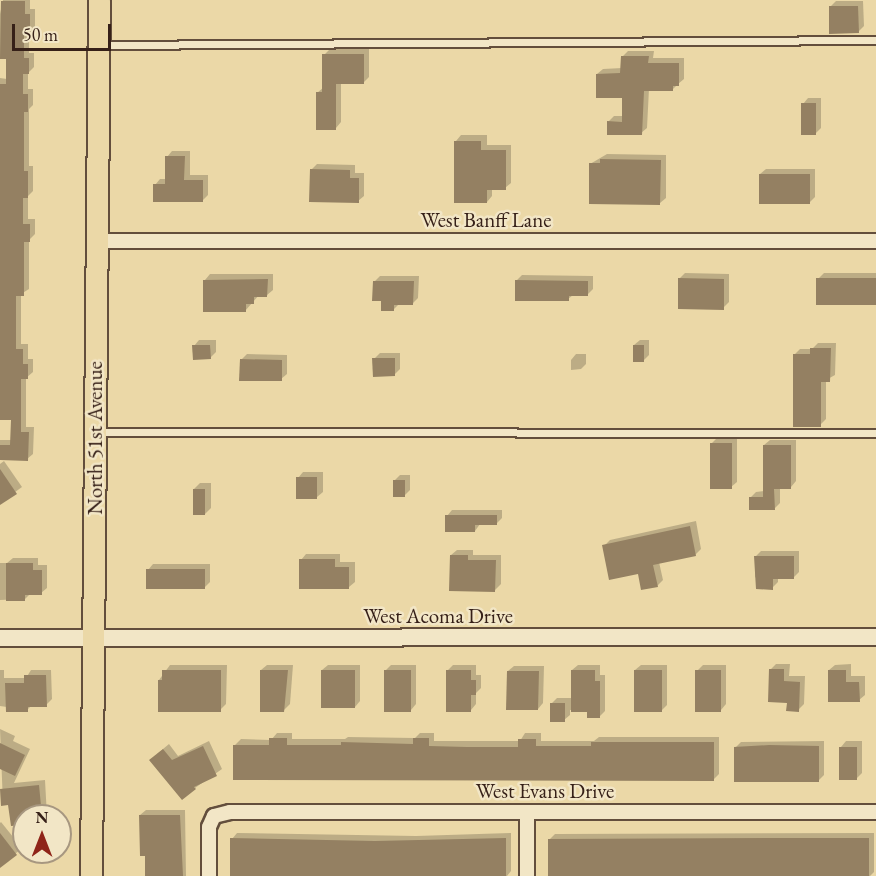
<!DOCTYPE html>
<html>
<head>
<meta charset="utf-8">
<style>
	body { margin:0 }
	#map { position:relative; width:876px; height:876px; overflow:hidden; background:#ebd8a7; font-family:"EB Garamond",serif }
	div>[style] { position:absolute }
	.shadow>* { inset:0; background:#0003 }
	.building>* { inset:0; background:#948062 }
	.roads { filter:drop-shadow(2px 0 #634e3c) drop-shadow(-2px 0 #634e3c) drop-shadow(0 2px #634e3c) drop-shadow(0 -2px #634e3c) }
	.service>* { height:7px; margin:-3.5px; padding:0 3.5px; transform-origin:3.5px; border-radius:3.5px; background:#f2e6c6 }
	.minor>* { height:14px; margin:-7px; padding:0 7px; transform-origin:7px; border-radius:7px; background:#f2e6c6 }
	.tertiary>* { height:16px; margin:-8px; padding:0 8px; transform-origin:8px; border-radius:8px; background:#f2e6c6 }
	.primary>* { height:21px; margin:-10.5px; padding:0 10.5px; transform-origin:10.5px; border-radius:10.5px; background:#ebd8a7 }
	span { translate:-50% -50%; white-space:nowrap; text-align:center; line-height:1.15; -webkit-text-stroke:5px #f2e6c6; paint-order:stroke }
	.street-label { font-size:21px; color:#362018 }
	.north { position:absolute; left:12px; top:804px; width:60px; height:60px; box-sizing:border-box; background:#f2e6c6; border:2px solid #a79780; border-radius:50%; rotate:0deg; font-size:16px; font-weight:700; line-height:24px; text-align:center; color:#362018 }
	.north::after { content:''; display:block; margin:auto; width:21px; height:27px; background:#8f2418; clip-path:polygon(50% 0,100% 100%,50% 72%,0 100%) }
	.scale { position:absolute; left:12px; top:24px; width:99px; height:27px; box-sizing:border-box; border:3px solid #362018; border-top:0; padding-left:8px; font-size:18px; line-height:21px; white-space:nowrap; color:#362018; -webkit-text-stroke:4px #f2e6c6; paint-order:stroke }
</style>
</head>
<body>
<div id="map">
	<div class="shadow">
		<i style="clip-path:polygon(3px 0,30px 0,30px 9px,35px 9px,35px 27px,29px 34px,29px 53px,34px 53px,34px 67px,28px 73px,28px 89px,33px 89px,33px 105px,29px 109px,29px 166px,33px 166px,33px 191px,28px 196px,28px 219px,35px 219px,35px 234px,29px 240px,29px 289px,21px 294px,21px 344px,28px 344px,28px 359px,33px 359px,33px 372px,26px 378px,26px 427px,34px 427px,33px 454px,27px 459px,0 458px,0 440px,12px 440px,12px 419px,0 419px,0 78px,7px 79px,7px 58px,0 58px,0 14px)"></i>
		<i style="clip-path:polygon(836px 1px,863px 1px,864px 26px,858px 32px,830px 7px)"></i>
		<i style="clip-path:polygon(330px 49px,369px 49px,369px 77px,364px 82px,341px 82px,341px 122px,336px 128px,317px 93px,324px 87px,324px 55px)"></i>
		<i style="clip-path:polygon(628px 51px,654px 51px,653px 58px,684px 58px,684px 79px,678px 84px,673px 89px,649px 89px,647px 128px,641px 133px,608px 122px,614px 116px,624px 116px,624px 97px,597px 74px,603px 69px,622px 68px,622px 57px)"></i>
		<i style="clip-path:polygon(808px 98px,821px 98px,821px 128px,815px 134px,803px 104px)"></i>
		<i style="clip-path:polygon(461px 135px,487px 135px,487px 145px,511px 145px,511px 183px,505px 188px,492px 188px,492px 196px,487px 202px,456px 141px)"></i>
		<i style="clip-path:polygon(172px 151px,190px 151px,190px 175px,208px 175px,208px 195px,202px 201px,155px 185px,160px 179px,166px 179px,167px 157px)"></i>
		<i style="clip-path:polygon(607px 154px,666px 155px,666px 198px,660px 203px,590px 164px)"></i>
		<i style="clip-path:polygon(317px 164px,355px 165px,355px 173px,364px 173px,364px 196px,358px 201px,311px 170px)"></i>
		<i style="clip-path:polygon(766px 169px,815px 169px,815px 197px,809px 203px,760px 174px)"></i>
		<i style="clip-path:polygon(685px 273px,729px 274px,729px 302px,723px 308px,679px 279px)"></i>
		<i style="clip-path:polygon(824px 273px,876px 273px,876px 303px,818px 279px)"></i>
		<i style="clip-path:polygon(210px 274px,273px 274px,273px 290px,267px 295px,259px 295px,245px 311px,205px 280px)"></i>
		<i style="clip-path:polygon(522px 275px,593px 276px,593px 289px,587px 295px,573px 295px,568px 299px,516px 281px)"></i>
		<i style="clip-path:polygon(380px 276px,419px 276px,418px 298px,413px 303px,400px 303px,393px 310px,383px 299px,374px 282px)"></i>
		<i style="clip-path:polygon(199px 340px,216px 340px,216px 352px,210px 358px,194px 346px)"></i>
		<i style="clip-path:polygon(640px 340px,649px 340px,649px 355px,643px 361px,634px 345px)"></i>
		<i style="clip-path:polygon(818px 343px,836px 343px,835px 375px,826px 380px,826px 419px,820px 425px,794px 355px,800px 349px,812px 349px)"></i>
		<i style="clip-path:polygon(380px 353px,400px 353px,400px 369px,394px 375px,374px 359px)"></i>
		<i style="clip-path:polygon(247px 354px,287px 355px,287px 374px,281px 379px,241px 360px)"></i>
		<i style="clip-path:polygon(576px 354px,586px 354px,586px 364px,581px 369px,571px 370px,571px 360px)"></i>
		<i style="clip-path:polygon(717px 438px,737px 438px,737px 482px,731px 487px,711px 444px)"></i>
		<i style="clip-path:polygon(770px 440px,796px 440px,796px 481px,791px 487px,780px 487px,780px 503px,774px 509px,751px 497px,756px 492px,764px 491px,764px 445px)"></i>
		<i style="clip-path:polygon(4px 461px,22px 487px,0 503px,0 464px)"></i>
		<i style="clip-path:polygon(303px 472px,323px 472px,323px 492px,317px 497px,298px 478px)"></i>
		<i style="clip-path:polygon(400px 475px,410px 475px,410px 490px,404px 496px,394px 481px)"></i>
		<i style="clip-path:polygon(200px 483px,211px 483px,211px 508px,205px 514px,194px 489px)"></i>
		<i style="clip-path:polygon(452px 510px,502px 510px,502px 518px,496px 524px,480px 524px,475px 531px,447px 516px)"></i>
		<i style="clip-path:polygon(696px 521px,701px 549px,695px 555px,659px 562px,663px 580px,657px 586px,604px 546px,610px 540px)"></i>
		<i style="clip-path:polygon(457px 550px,473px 550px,473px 555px,501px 555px,501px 584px,495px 590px,451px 555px)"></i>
		<i style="clip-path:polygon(761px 551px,799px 551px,799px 572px,793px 578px,778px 578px,778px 582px,772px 588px,755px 577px,755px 557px)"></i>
		<i style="clip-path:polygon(306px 554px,340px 554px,340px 562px,355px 562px,355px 582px,349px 587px,301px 560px)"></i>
		<i style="clip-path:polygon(13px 558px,38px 558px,38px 565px,47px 565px,47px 588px,41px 593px,31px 593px,25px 599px,0 600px,0 563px,7px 563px)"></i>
		<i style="clip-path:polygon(153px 564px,210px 564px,210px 582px,204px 588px,148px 570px)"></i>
		<i style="clip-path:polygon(776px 664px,790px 664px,789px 676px,805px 676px,804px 704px,798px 710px,788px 701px,771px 669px)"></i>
		<i style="clip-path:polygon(851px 664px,851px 676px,865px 676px,865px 695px,859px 700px,829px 670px,835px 665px)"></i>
		<i style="clip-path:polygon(170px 665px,227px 665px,226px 704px,220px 710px,159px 680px)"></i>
		<i style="clip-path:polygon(267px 665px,293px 665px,290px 704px,284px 710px,261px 670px)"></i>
		<i style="clip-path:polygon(328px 665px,360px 665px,360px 701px,355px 707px,322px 670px)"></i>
		<i style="clip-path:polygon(391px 665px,416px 665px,416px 704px,411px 710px,386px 670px)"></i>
		<i style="clip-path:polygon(453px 665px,476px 665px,476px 675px,481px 675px,481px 688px,476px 693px,476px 704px,471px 710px,447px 671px)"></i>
		<i style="clip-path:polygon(578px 665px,600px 665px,600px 675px,605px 675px,605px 711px,600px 716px,588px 710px,570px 710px,570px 715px,564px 720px,551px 704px,557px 698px,572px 698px,572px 670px)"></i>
		<i style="clip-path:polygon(641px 665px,667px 665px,667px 705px,661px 711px,635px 670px)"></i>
		<i style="clip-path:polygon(703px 665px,726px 665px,726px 704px,721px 710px,697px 671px)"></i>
		<i style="clip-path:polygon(514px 666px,544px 666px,543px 703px,538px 709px,508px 671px)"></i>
		<i style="clip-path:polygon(0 670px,4px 670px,4px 678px,26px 678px,31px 670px,51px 670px,52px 699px,46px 705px,32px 705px,27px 710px,0 706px)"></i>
		<i style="clip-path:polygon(0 729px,15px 736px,13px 741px,30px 749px,14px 783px,45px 780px,47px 816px,24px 816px,24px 823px,10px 803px,3px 804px)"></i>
		<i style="clip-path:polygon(277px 733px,292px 733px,292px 739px,345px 739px,348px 737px,415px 738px,420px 733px,434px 733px,434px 741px,520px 741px,525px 733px,541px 733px,541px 741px,594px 741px,599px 737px,719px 737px,719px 774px,713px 780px,235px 745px,241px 739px,271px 740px)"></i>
		<i style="clip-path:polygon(209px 741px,222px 769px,195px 788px,157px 754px,169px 744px,178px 756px)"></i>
		<i style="clip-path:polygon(824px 741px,824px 775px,819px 780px,735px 748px,741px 742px)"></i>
		<i style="clip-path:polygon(846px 741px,862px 741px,862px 773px,856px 779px,841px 747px)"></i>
		<i style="clip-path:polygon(146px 810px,185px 810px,186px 876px,147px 876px,147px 854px,140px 815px)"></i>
		<i style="clip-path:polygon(1px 822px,22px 848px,0 867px,0 823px)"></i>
		<i style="clip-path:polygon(237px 833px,416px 836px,511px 833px,511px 871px,507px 876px,231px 876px,232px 839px)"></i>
		<i style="clip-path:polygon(874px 833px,874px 872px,870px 876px,549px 876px,549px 840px,555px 834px)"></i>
	</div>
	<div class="building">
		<i style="clip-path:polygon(1px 1px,25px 1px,25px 14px,30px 14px,30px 35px,24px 35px,24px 58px,29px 58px,29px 74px,23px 74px,23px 94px,28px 94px,28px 112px,24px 112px,24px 171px,28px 171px,28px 198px,23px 198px,23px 224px,30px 224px,30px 242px,24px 242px,24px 296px,16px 296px,16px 349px,23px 349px,23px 364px,28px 364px,28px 379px,21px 379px,21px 432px,29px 432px,28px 461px,0 460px,0 445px,10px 445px,11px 420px,0 420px,0 84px,6px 84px,6px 59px,0 59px)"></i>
		<i style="clip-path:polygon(829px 6px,858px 6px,859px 33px,829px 34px)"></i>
		<i style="clip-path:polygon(322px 54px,364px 54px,364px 84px,336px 84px,336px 130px,316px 130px,316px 92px,322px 92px)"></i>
		<i style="clip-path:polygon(621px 56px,649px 56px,648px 63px,679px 63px,679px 86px,673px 86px,673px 91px,644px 91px,642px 135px,607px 135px,607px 121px,622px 122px,622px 98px,596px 98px,596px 74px,620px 73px)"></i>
		<i style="clip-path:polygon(801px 103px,816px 103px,816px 135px,801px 135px)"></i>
		<i style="clip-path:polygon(454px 141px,481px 141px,481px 150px,506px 150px,506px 190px,487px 190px,487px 203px,454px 203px)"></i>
		<i style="clip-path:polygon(165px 156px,185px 156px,184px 180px,203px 180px,203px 202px,153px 202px,153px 184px,165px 184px)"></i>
		<i style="clip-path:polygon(600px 159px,661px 160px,660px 205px,589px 204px,589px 163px,600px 163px)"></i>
		<i style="clip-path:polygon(310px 169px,350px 170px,350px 178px,359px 178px,359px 203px,309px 202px)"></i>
		<i style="clip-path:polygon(759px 174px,810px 174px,810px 204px,759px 204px)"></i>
		<i style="clip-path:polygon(678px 278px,724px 279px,724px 310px,678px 309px)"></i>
		<i style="clip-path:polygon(816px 278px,876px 278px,876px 305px,816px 305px)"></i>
		<i style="clip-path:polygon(268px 279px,267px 297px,254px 297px,254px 304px,246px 304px,246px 312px,203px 312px,203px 280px)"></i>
		<i style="clip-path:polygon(515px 280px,588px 281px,588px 296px,569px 296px,569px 301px,515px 301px)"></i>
		<i style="clip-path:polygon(373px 281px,414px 281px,413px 305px,394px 305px,394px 311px,381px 311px,381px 301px,372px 301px)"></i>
		<i style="clip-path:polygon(192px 345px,210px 345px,211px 359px,193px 360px)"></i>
		<i style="clip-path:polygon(633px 345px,644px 345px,644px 362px,633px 362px)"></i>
		<i style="clip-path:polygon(810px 348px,831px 348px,830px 382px,821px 382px,821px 427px,793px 427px,793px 354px,810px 354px)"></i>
		<i style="clip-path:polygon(372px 358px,395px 358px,395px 376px,373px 377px)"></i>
		<i style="clip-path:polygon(240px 359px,282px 360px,282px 381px,239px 381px)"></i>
		<i style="clip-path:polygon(710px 443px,732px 443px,732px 489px,710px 489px)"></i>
		<i style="clip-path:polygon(763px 445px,791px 445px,791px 489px,774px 489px,775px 510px,749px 510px,749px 497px,763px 497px)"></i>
		<i style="clip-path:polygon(0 469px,17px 494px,0 505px)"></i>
		<i style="clip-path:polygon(296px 477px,317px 477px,317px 499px,296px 499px)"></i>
		<i style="clip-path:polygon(393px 480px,405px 480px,405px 497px,393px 497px)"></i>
		<i style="clip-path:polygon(193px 489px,205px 489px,205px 515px,193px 515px)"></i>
		<i style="clip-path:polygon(445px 515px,497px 515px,497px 525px,475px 525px,475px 532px,445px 532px)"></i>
		<i style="clip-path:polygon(690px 526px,696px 556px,653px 565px,658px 587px,641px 590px,638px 574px,609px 580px,602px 545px)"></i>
		<i style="clip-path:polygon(450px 555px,468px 555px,468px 560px,496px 560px,495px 592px,449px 591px)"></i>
		<i style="clip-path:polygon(754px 556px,794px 556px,794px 579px,773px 579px,773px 590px,756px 589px)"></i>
		<i style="clip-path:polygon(299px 559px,335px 559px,335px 567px,349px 567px,349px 589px,299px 589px)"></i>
		<i style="clip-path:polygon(6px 563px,33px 563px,33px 570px,42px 570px,42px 595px,25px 595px,25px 601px,6px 601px)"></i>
		<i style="clip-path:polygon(146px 569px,205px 569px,205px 589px,146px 589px)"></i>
		<i style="clip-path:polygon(769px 669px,784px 669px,784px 681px,800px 682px,799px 712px,786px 711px,787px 703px,768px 702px)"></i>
		<i style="clip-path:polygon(162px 670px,221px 670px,221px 712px,158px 712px,158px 680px,162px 680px)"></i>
		<i style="clip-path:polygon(260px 670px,288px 670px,284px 712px,260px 712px)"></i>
		<i style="clip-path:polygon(321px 670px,355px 670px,355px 708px,321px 708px)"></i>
		<i style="clip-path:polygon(384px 670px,411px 670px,411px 712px,384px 712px)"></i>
		<i style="clip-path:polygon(446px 670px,471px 670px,471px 680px,476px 680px,476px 695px,471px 695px,471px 712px,446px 712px)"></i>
		<i style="clip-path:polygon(571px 670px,595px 670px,595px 681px,600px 681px,600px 718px,587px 718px,587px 712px,571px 712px)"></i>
		<i style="clip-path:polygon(634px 670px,662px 670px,662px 712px,634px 712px)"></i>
		<i style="clip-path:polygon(695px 670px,721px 670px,721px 712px,695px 712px)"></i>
		<i style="clip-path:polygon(828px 670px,846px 670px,846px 682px,859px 682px,860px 702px,828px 702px)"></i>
		<i style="clip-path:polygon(507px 671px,539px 671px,538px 710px,506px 710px)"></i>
		<i style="clip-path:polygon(24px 675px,46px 675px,47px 707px,28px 707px,28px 712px,6px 712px,5px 683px,24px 683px)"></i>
		<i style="clip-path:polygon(550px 703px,565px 703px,565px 722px,550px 722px)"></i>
		<i style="clip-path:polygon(269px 738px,287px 738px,287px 745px,341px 745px,341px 742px,413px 744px,413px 738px,429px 738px,429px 746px,467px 747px,518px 747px,518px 739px,536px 739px,536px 746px,591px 746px,591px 742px,714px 742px,714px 781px,233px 780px,233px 745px,269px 745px)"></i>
		<i style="clip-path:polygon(0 743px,25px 755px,15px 776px,0 769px)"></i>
		<i style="clip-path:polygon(769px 745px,819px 746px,819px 782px,734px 782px,734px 747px)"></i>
		<i style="clip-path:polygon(203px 746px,217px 776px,194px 787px,196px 789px,182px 800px,149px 760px,163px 749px,172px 760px)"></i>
		<i style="clip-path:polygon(839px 747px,857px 747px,857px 780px,839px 780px)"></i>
		<i style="clip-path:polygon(39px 785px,42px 816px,24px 816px,24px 825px,11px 826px,8px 805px,1px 806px,0 789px)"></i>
		<i style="clip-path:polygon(139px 815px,180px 815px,183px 876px,145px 876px,145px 856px,140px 856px)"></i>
		<i style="clip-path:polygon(0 833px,17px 855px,0 868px)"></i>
		<i style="clip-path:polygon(230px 838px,375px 841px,506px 838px,506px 876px,230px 876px)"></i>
		<i style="clip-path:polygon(768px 838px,869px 838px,869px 876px,548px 876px,548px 839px)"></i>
	</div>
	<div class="roads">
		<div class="service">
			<i style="left:102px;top:45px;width:774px;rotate:-0.37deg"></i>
			<i style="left:98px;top:432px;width:778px;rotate:0.07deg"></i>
		</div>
		<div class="minor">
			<i style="left:96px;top:241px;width:780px"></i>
			<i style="left:209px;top:876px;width:49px;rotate:-90deg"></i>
			<i style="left:209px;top:827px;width:12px;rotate:-66deg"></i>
			<i style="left:214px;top:816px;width:16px;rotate:-14deg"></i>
			<i style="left:230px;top:812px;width:646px"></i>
			<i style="left:527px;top:876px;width:63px;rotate:-90deg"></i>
		</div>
		<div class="tertiary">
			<i style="left:0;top:638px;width:876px;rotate:-0.07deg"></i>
		</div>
		<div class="primary">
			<i style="left:91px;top:876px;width:876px;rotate:-89.48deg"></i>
		</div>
	</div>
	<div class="street-label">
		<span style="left:486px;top:220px">West Banff Lane</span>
		<span style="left:95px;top:438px;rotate:-90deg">North 51st Avenue</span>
		<span style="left:438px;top:616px">West Acoma Drive</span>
		<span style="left:545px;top:791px">West Evans Drive</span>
	</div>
	<div class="north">N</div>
	<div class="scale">50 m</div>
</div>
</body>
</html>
